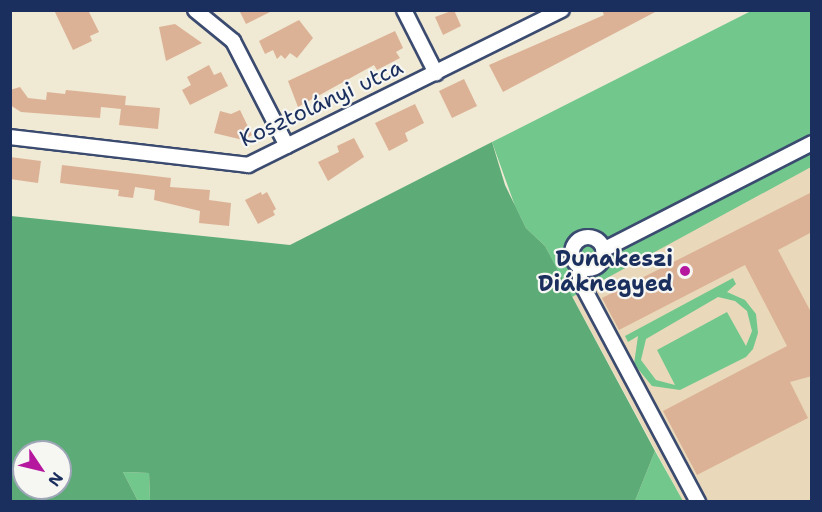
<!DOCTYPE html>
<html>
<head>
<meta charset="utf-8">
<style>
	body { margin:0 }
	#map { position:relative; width:822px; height:512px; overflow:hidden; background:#f0e9d4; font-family:"Shantell Sans",sans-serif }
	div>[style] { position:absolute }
	.built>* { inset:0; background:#e9d9ba }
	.green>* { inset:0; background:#72c78c }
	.forest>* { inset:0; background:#5dac78 }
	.building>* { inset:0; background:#dcb296 }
	.roads { filter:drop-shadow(2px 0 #3b4b70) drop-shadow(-2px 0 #3b4b70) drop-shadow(0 2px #3b4b70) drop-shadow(0 -2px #3b4b70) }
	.minor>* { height:14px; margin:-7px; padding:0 7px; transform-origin:7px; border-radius:7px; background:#fff }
	.minor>.ring { margin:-7px; padding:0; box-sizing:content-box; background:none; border:14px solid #fff; border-radius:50% }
	.dots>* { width:16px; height:16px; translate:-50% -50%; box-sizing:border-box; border:3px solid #f6f6f2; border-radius:50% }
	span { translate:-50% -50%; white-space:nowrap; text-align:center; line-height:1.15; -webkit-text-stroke:4.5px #f6f6f2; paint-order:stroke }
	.street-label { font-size:22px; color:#1b2f5e }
	.poi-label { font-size:22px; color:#1b2f5e; font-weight:700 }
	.right { translate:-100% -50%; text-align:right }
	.frame { position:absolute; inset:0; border:12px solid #1b2f5e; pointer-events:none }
	.north { position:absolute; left:12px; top:440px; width:60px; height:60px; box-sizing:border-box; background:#f6f6f2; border:2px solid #9ea6b7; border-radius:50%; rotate:125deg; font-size:16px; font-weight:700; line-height:24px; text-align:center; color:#1b2f5e }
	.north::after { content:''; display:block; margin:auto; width:21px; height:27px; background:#b5179e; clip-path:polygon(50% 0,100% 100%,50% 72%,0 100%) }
</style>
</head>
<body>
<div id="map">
	<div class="built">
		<i style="clip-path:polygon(811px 11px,811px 501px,683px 501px,545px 246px)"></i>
	</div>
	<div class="green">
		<i style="clip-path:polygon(751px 11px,811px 11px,811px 167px,572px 297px,545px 246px,526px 228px,515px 206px,492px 142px)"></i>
		<i style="clip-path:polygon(evenodd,733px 278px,736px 284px,727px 292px,745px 300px,756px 314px,758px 333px,753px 349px,746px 357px,680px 390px,652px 386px,634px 364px,638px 336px,628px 342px,625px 336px,733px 278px,718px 297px,735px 301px,747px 311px,752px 331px,746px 346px,727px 312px,657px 350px,675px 385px,656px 380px,641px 360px,646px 339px,718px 297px)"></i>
		<i style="clip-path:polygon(655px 451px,683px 501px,635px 501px)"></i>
		<i style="clip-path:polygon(123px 472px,149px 473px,150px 501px,138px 501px)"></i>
	</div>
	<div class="forest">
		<i style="clip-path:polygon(evenodd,492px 142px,505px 185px,526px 228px,545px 246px,655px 451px,635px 501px,150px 501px,149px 473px,123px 472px,138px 501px,11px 501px,11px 216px,290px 245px,492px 142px,24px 452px,60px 452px,60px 488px,24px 488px,24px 452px)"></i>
	</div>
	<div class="building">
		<i style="clip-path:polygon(54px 10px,88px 10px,99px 32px,90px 36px,92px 41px,73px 50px)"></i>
		<i style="clip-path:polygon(239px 10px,274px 10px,246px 24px)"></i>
		<i style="clip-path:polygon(454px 10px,461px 26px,443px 35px,435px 17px)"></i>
		<i style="clip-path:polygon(602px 10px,659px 10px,503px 92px,489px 65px,604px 15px)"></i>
		<i style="clip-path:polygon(299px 20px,313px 38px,297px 58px,290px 53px,285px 59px,281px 55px,277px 59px,273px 50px,265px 54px,259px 41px)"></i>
		<i style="clip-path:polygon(175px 24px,202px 43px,166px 61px,159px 27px)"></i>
		<i style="clip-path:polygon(395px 31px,403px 48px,396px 52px,400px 58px,377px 70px,374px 65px,298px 107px,288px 81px)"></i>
		<i style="clip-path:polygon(209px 65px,214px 75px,221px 72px,228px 86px,190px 105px,182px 90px,191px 85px,187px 77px)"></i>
		<i style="clip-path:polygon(464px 79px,477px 106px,452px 118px,439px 91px)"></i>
		<i style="clip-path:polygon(20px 87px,28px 98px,46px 100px,47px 92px,65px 94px,66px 90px,126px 96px,125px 105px,160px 108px,158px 129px,119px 125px,121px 109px,101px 107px,100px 118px,21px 112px,10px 105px,10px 90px)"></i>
		<i style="clip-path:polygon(415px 104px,424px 123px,405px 133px,408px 141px,389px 151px,375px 123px)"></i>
		<i style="clip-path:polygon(240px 110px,252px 135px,243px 140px,214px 133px,220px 111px,231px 114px)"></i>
		<i style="clip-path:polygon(354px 138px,364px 157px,328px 181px,318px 162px,339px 152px,337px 146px)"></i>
		<i style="clip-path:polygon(10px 157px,41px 161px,38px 183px,10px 179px)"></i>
		<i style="clip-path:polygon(62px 165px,171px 178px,170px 187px,210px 190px,209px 200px,231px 203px,229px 226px,199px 223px,200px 211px,154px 200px,155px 190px,135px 187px,133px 198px,118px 196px,119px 190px,60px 183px)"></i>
		<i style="clip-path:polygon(261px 192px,262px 195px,267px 192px,276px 209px,273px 211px,275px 215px,258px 224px,245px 200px)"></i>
		<i style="clip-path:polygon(812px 192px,812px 232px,778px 250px,812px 314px,812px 376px,790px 382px,808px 418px,697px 475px,663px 411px,787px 346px,745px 265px,619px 330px,602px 298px)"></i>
	</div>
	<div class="roads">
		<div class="minor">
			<i style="left:195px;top:10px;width:49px;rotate:39.2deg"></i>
			<i style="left:233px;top:41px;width:118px;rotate:62.8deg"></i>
			<i style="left:404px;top:10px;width:71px;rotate:63.1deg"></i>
			<i style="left:10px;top:137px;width:240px;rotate:6.7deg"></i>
			<i style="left:248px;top:165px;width:350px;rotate:-26.3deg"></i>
			<i class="ring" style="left:572px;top:237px;width:18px;height:18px"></i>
			<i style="left:603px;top:250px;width:235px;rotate:-27.1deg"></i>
			<i style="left:580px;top:267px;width:14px;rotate:90deg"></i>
			<i style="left:580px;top:281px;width:251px;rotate:61.9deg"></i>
		</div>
	</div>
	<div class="dots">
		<i style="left:685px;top:271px;background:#b5179e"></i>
	</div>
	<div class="street-label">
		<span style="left:321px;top:103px;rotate:-25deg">Kosztolányi utca</span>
	</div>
	<div class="poi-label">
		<span class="right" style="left:673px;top:271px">Dunakeszi<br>Diáknegyed</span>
	</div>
	<div class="frame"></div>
	<div class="north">N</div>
</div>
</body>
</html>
